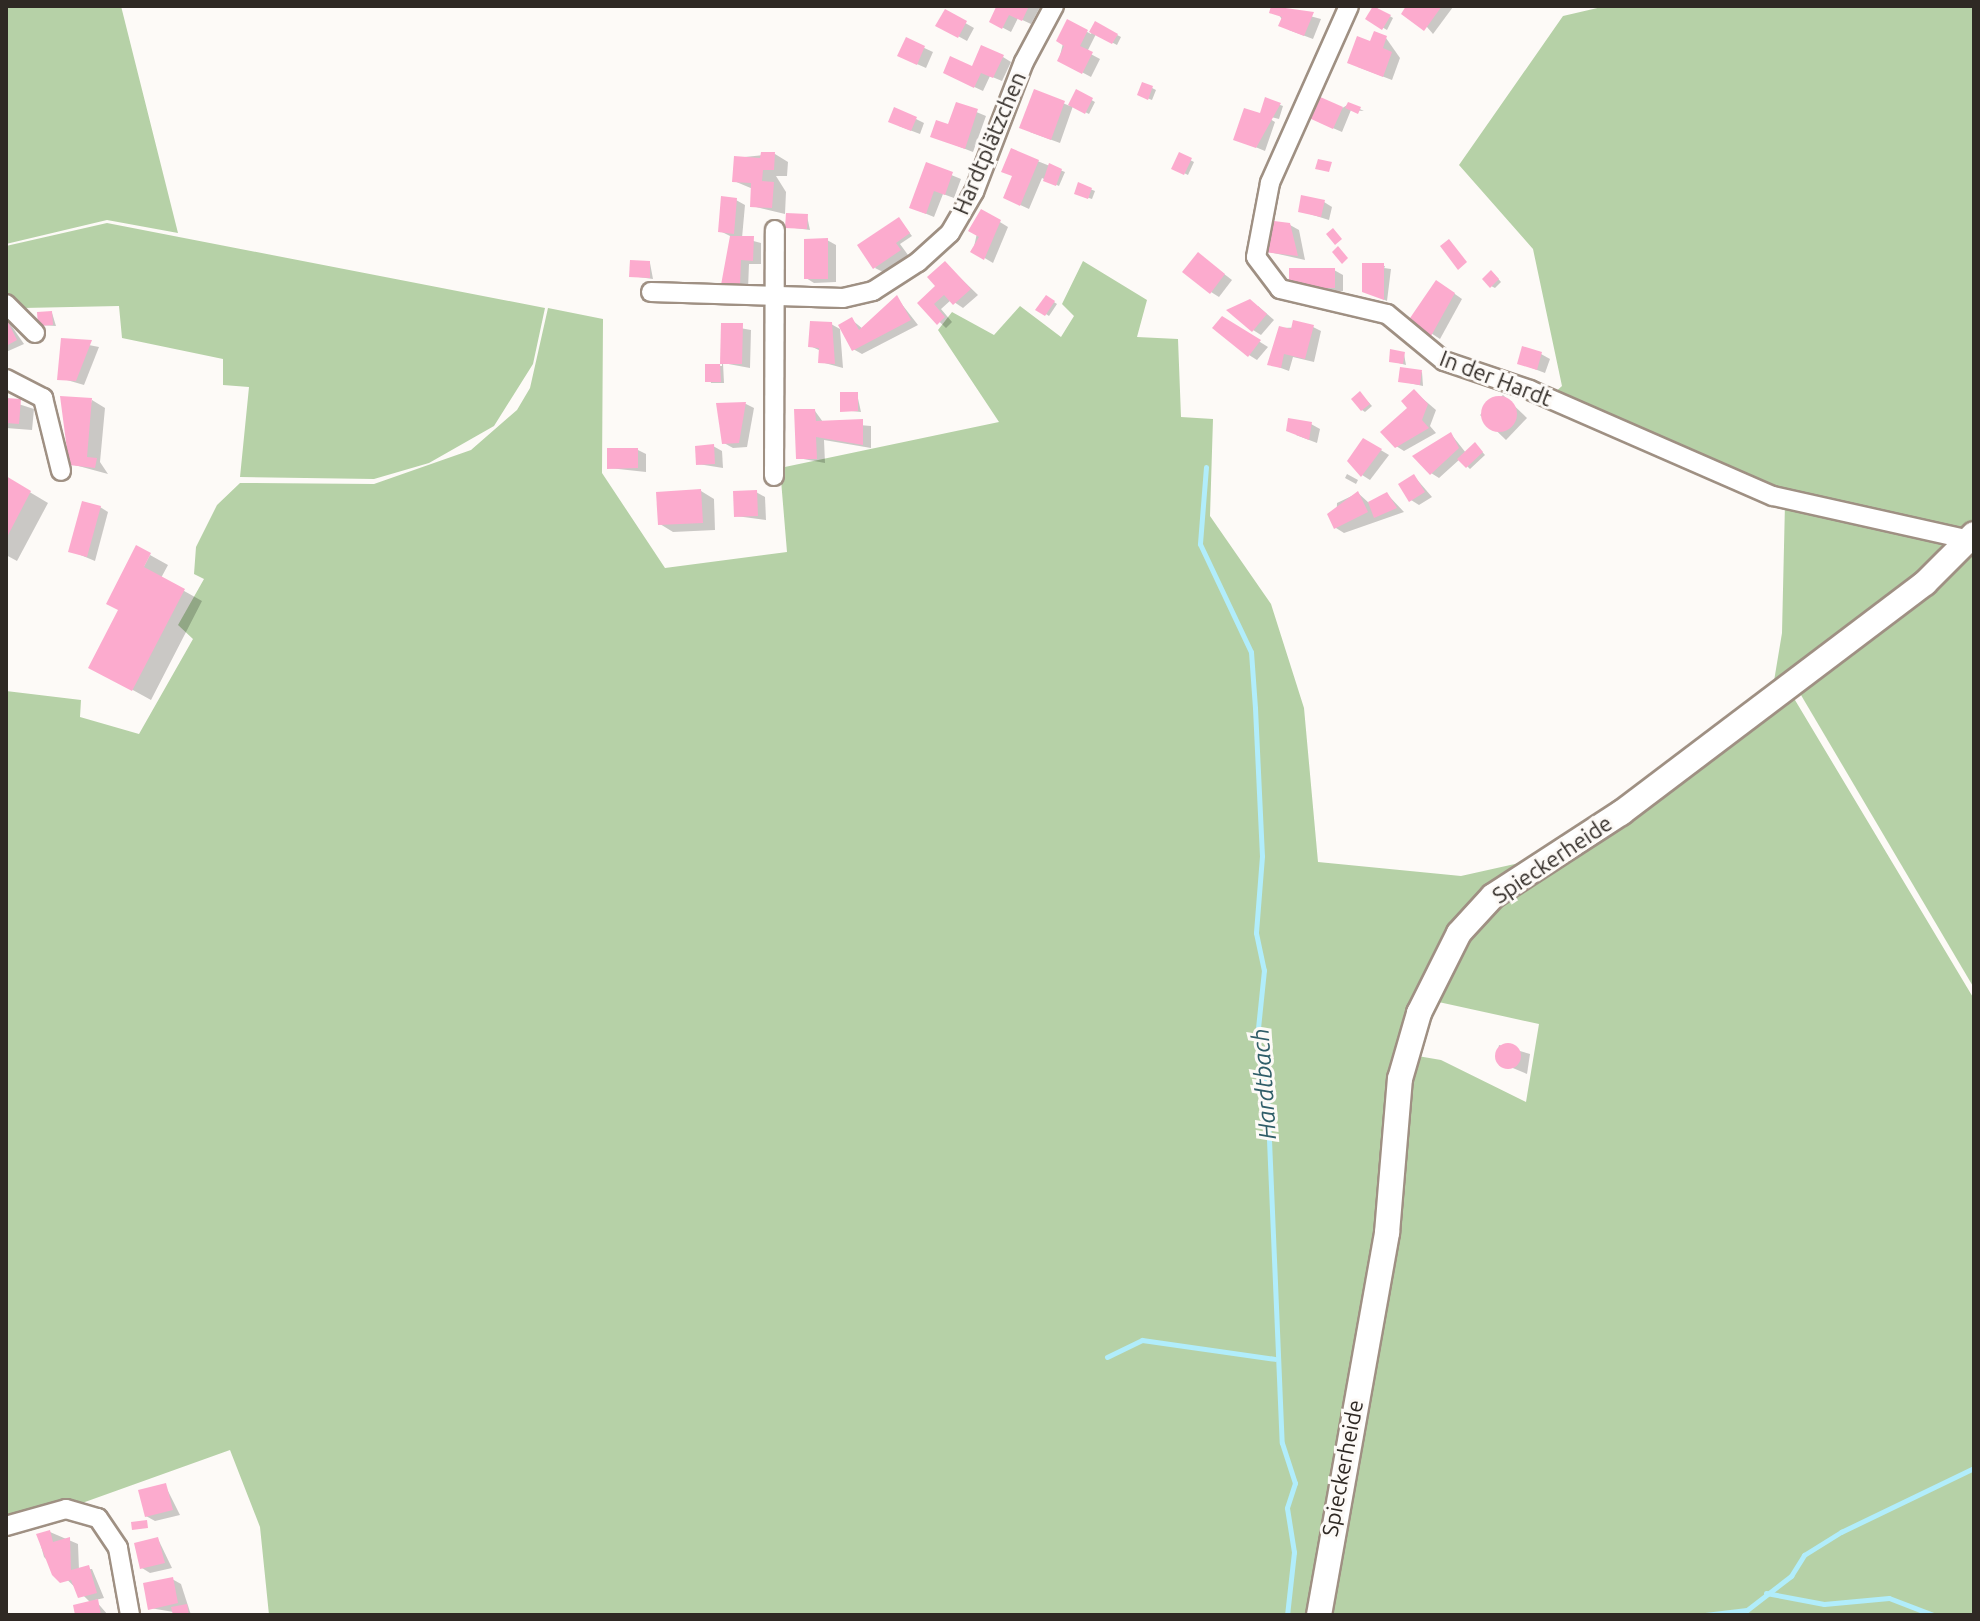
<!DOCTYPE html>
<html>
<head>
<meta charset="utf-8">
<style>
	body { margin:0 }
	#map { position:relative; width:1980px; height:1621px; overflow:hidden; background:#fdfaf7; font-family:Ubuntu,sans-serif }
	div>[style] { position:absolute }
	.green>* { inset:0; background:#b6d1a7 }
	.shadow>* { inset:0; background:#0003 }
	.stream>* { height:5px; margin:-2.5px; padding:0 2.5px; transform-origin:2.5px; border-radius:2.5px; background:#b1edfb }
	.building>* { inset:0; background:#fcabce }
	.round { border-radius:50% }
	.roads { filter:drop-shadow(2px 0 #9f9083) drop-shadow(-2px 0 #9f9083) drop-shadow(0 2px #9f9083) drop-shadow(0 -2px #9f9083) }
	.minor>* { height:18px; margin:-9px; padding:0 9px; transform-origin:9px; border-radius:9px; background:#fff }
	.major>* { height:24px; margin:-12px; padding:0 12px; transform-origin:12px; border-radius:12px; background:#fff }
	span { translate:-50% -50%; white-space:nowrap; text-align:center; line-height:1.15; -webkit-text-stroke:6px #fdfaf7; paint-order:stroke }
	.street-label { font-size:22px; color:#2f2924 }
	.water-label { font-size:24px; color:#2f5d68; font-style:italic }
	.frame { position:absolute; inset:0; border:8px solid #2f2924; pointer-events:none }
</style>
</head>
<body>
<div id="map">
	<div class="green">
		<i style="clip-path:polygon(6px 6px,121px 6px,178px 233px,107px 220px,6px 244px)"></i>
		<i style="clip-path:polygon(1606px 6px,1974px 6px,1974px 519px,1967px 533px,1805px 501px,1552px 395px,1562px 386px,1533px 249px,1459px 165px,1563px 16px)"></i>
		<i style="clip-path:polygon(107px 223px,545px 308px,533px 364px,494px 426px,429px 463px,374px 479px,240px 477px,249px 387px,223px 385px,223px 359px,122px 338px,119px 306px,23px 308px,6px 294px,6px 246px)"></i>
		<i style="clip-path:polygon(1083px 261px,1147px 300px,1137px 337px,1178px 339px,1181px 417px,1213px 419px,1210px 516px,1271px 604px,1304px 708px,1318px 862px,1461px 876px,1533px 860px,1487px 892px,1400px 1053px,1441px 1060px,1526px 1102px,1539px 1024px,1434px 1001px,1482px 918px,1789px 690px,1974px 999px,1974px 1615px,269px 1615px,260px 1527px,230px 1450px,71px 1507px,6px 1520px,6px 691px,81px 700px,80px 717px,139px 734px,193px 639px,178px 625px,204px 579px,194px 574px,196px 547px,217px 505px,240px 483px,374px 484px,471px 450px,517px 410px,530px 388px,548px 308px,603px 319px,602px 473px,665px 568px,787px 552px,780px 468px,999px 422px,938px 330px,952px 312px,994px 335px,1020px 306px,1061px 337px,1074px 316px,1062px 304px)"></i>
		<i style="clip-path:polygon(1785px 503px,1959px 541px,1773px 687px,1782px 633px)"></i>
		<i style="clip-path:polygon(1974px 549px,1974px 988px,1798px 690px)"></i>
	</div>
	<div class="shadow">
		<i style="clip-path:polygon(1002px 6px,1038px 6px,1040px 7px,1031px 24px,1018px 18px,1011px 32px,992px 22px)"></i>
		<i style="clip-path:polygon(1273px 6px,1321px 19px,1313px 39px,1289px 30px)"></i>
		<i style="clip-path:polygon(1409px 6px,1452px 6px,1453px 7px,1433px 34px)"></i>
		<i style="clip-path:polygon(1375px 7px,1393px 18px,1387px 30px,1368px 19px)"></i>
		<i style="clip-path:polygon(946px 12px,974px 28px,967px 41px,938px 25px)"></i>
		<i style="clip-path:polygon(1068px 22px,1091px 34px,1096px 24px,1121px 37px,1117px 45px,1096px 34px,1087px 52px,1100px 59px,1091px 77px,1059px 60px)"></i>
		<i style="clip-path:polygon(1386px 38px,1400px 58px,1392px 80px,1358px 67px,1371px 44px)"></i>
		<i style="clip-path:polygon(907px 40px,933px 52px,926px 68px,908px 60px)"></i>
		<i style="clip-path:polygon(1003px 57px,1011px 62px,1002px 81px,990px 76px,983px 91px,953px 77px)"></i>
		<i style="clip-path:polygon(1144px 84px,1156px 90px,1152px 100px,1139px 95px)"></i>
		<i style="clip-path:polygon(1035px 92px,1070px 106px,1077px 92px,1095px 102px,1089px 114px,1073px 106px,1060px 143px,1030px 132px)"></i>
		<i style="clip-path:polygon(1266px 100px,1283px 106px,1279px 119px,1263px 115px,1275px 122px,1265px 151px,1236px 139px,1246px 110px,1261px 116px)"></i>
		<i style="clip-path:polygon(957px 104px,986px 116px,973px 152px,932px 136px,949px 126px)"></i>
		<i style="clip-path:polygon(1349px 104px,1364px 111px,1351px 110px,1342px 132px,1319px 122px)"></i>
		<i style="clip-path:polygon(916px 119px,924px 123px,920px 134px,899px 126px)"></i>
		<i style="clip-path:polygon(1012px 151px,1065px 172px,1059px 186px,1042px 178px,1029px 209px,1014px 202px)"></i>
		<i style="clip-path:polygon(775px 154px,788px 162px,787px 176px,776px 176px,786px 192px,785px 214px,752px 206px,753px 189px,734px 181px,735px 158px)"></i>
		<i style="clip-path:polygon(1180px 155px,1194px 162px,1188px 175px,1174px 168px)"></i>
		<i style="clip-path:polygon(927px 165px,961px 179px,954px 198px,943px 194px,934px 217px,912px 208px)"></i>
		<i style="clip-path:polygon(1080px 185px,1095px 191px,1092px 199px,1080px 195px)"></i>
		<i style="clip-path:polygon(736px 200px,745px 205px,742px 238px,761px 243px,761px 264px,749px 264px,748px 289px,723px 284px,732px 237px,720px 231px)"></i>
		<i style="clip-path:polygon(1324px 202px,1332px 207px,1329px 220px,1300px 211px)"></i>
		<i style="clip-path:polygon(982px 211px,1008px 227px,993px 263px,973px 251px)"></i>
		<i style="clip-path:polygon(807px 216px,810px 230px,787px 227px)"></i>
		<i style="clip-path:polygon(899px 219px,912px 236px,900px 244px,908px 255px,883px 272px,875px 268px)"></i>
		<i style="clip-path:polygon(1290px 225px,1299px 230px,1305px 260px,1265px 251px)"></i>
		<i style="clip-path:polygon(827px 240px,836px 245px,836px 282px,814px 283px,806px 278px)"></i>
		<i style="clip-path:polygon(1206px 260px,1232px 280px,1219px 297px,1211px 292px)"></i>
		<i style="clip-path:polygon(650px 263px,653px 279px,631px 276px)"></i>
		<i style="clip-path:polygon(945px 263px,978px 295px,963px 308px,951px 300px,941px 309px,952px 322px,946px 328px,920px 303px,938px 286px)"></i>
		<i style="clip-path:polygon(evenodd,1364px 265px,1391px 269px,1387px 301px,1364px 291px,1364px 265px,1380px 266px,1385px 266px,1377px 287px,1374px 286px,1380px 266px)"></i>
		<i style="clip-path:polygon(1334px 270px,1343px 275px,1343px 291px,1300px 291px)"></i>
		<i style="clip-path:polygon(1494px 274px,1501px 282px,1495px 288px,1491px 286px)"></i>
		<i style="clip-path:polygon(1445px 287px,1462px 299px,1440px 339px,1411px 320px)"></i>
		<i style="clip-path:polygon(1046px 297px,1057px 304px,1049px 316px,1038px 309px)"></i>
		<i style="clip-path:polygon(897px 298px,918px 325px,862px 354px,853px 349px,852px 320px,863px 329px)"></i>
		<i style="clip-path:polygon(1258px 306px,1274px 320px,1261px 335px,1253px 330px)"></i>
		<i style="clip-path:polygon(52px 313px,56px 326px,40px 325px)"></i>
		<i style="clip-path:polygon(6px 318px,24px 344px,6px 352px)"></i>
		<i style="clip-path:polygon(1222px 318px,1268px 347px,1257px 360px,1249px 355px)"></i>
		<i style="clip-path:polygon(831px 324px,840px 329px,843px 368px,821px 362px,821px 351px,810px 346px)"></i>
		<i style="clip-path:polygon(723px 325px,751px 330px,750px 368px,723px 363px,724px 383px,711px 383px,707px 366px,722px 366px)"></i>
		<i style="clip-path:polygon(1313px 327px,1321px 331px,1314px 362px,1293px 357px,1289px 371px,1270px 364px,1280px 328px)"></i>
		<i style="clip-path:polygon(63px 340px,99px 347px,84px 385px,60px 378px)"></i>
		<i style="clip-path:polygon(1404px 354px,1406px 365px,1391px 361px)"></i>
		<i style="clip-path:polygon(1541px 354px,1550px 359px,1545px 373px,1519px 363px)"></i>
		<i style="clip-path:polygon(1422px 372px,1423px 386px,1400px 381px)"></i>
		<i style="clip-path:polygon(1415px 392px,1436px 410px,1430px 426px,1436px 433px,1404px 451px,1396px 446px)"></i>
		<i style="clip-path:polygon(857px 394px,861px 412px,842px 410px)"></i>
		<i style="clip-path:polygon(1361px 394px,1372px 406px,1365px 412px,1362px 410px)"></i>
		<i style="clip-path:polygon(1503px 395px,1527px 418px,1506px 440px,1480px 415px)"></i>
		<i style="clip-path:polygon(6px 400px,34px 409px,32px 430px,6px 428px)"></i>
		<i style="clip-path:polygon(92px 400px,105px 408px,100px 462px,108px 474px,71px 464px)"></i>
		<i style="clip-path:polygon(746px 404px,754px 408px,747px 447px,733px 448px,724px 443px,718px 405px)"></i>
		<i style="clip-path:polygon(815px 411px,823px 422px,871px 426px,871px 448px,824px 440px,825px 463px,798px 458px)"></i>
		<i style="clip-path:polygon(1311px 424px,1320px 429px,1317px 443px,1296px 435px)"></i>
		<i style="clip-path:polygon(1451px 434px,1466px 453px,1478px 447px,1485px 455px,1470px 469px,1460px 459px,1439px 478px,1431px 473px)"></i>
		<i style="clip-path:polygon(1364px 440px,1389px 455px,1370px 480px,1362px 475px)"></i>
		<i style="clip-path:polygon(713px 446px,722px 451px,723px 468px,698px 464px)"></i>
		<i style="clip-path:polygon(638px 450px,646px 454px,646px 472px,609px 468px)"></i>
		<i style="clip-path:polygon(1347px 474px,1358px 480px,1356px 484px,1345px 478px)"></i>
		<i style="clip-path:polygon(1414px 476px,1432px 497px,1419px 505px,1411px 500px)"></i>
		<i style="clip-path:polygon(6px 478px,48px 503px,17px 561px,6px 555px)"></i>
		<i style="clip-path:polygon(701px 491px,714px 499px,715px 530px,673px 532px,660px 524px)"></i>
		<i style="clip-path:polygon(756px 492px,765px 497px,766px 520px,736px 516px)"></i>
		<i style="clip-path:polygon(1358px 493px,1369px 503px,1387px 494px,1404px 512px,1344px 533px,1336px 528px,1337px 503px)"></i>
		<i style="clip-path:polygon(100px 507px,108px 512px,95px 561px,71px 551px)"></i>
		<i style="clip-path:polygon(150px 555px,168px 565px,161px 578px,202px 601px,151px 700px,91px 667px)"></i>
		<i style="clip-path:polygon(1499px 1045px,1530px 1054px,1527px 1074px,1496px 1061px)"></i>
		<i style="clip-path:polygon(165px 1485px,180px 1515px,155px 1521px,146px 1516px)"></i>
		<i style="clip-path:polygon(50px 1532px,78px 1544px,79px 1570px,92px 1569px,104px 1598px,95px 1600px,108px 1615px,77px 1615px,91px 1603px,44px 1557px,38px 1535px)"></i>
		<i style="clip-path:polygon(158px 1539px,172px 1568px,150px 1573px,142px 1568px)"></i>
		<i style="clip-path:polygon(172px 1579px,181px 1584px,191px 1615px,150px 1608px)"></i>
	</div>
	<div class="stream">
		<i style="left:1206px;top:467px;width:77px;rotate:94.5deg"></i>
		<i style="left:1200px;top:544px;width:119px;rotate:64.7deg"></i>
		<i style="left:1251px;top:652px;width:56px;rotate:85.9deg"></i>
		<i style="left:1255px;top:708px;width:148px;rotate:87.3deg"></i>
		<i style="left:1262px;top:856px;width:77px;rotate:94.5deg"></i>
		<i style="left:1256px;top:933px;width:38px;rotate:78deg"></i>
		<i style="left:1264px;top:970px;width:68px;rotate:95.9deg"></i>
		<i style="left:1257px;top:1038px;width:55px;rotate:79.5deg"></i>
		<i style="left:1267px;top:1092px;width:351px;rotate:87.6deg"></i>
		<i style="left:1282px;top:1443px;width:42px;rotate:72deg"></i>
		<i style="left:1295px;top:1483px;width:26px;rotate:108deg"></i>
		<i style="left:1287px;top:1508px;width:45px;rotate:81deg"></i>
		<i style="left:1294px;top:1552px;width:63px;rotate:96.3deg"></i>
		<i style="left:1107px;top:1357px;width:39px;rotate:-26deg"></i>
		<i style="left:1142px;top:1340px;width:134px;rotate:8.1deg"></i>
		<i style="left:1766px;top:1593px;width:59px;rotate:10.7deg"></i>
		<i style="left:1824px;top:1604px;width:65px;rotate:-5.3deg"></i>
		<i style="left:1889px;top:1598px;width:47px;rotate:21.1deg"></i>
		<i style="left:1693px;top:1615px;width:3px"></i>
		<i style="left:1705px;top:1615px;width:42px;rotate:-6.8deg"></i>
		<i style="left:1747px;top:1610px;width:56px;rotate:-37.7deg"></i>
		<i style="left:1791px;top:1576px;width:25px;rotate:-58deg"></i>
		<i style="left:1804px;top:1555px;width:44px;rotate:-31.9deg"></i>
		<i style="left:1841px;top:1532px;width:148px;rotate:-25.7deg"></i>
	</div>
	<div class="building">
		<i style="clip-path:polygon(1029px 6px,1022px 21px,1009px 15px,1002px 29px,989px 22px,996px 7px)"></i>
		<i style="clip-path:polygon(1271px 6px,1314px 12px,1304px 36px,1278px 26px,1282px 17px,1269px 13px)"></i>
		<i style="clip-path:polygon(1373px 6px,1391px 15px,1382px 30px,1365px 19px)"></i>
		<i style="clip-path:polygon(1406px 6px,1442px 6px,1424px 31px,1401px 14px)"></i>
		<i style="clip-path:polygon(945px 9px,967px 21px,958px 38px,935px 26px)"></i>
		<i style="clip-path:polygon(1067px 19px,1088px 30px,1080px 46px,1093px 52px,1082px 74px,1057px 61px,1064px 46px,1056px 41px)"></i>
		<i style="clip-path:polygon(1095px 21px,1118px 34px,1112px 44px,1089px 32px)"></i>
		<i style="clip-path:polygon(1374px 31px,1387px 36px,1383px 48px,1392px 52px,1383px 77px,1347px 63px,1357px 36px,1370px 41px)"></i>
		<i style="clip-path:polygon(906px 37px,925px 46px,917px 65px,897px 56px)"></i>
		<i style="clip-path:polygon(981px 45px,1004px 55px,993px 78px,981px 73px,974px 88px,943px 73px,950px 56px,972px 66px)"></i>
		<i style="clip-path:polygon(1142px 82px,1153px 86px,1148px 100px,1137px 95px)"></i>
		<i style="clip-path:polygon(1034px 89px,1065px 101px,1051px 140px,1019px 128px)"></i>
		<i style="clip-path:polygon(1076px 89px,1093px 98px,1085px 114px,1068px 105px)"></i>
		<i style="clip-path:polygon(1318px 96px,1343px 107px,1333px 129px,1309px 118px)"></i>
		<i style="clip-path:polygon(1265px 97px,1281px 103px,1256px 148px,1233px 140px,1244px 108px,1260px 113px)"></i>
		<i style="clip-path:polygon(956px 102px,978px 109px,965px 149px,930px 137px,936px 120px,948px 124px)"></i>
		<i style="clip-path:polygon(1348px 102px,1361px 107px,1358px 114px,1345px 108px)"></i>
		<i style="clip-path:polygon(894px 107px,917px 117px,911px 131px,888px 122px)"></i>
		<i style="clip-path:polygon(1011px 148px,1039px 160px,1020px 206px,1003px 198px,1012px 176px,1001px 172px)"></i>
		<i style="clip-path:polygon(761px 152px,775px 152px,774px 170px,763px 170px,762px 181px,774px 182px,772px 208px,750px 207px,751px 183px,732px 182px,734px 156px,760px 158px)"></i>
		<i style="clip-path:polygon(1179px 152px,1192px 158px,1184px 175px,1171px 169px)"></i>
		<i style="clip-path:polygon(1318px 159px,1332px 162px,1329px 172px,1315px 169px)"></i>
		<i style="clip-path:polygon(926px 162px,953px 172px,945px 195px,934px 191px,926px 214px,909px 208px)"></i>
		<i style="clip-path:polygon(1049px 163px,1062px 169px,1056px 186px,1043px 181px)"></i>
		<i style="clip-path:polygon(1078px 182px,1092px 188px,1088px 199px,1074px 194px)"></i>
		<i style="clip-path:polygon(1301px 195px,1325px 200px,1321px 217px,1298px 212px)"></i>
		<i style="clip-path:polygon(721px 196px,737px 198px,734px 234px,718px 232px)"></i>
		<i style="clip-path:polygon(981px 209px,1001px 220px,984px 260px,970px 252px,979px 237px,968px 231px)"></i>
		<i style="clip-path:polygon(786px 213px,808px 214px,807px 229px,785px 228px)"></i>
		<i style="clip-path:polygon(899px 217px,910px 233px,896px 243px,901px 250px,873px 269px,857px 245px)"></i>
		<i style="clip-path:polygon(1267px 220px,1290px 223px,1298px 256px,1263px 252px)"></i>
		<i style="clip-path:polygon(1333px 228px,1342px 239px,1335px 245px,1326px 234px)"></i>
		<i style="clip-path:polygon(730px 236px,754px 236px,753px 261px,741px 260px,740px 286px,721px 285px)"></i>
		<i style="clip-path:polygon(828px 238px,828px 279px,804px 279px,804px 239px)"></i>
		<i style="clip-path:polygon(1449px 239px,1467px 262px,1458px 270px,1440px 246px)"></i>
		<i style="clip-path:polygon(1338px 246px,1348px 258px,1342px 264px,1332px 252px)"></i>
		<i style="clip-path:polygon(1198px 252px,1225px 274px,1210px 294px,1182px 272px)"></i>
		<i style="clip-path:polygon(630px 260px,650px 261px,650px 278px,629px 277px)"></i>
		<i style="clip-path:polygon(945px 261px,971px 289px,953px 305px,944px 295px,934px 304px,945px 317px,937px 325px,917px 303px,935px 286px,927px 277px)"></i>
		<i style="clip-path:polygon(1362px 263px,1384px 263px,1384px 300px,1362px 292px)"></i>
		<i style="clip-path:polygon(1289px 268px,1335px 268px,1335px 288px,1289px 288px)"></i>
		<i style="clip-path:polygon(1491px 270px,1499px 279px,1490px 288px,1482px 279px)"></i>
		<i style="clip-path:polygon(1436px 280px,1455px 293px,1431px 336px,1408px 321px)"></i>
		<i style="clip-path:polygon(897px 295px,911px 320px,852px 351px,838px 325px,852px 317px,859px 330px)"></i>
		<i style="clip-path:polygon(1046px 295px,1055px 301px,1045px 316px,1035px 310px)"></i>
		<i style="clip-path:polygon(1250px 299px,1267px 314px,1252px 332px,1226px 310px)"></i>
		<i style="clip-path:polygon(52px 311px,53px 325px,38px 326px,37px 312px)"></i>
		<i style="clip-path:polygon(1222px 316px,1261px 340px,1248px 357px,1212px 328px)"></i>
		<i style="clip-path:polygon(6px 318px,17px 340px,6px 346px)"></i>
		<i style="clip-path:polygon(1293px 320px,1314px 325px,1305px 359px,1284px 354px,1281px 368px,1267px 365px,1279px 326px,1291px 329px)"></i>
		<i style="clip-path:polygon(810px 321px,832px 322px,835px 364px,818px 363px,819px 348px,808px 347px)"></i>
		<i style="clip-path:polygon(721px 323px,743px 323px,742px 364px,720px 364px)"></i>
		<i style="clip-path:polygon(61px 338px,92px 340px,76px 381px,57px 380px)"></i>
		<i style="clip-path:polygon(1522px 346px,1542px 352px,1537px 370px,1517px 364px)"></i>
		<i style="clip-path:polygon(1390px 349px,1405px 352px,1403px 364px,1389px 362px)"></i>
		<i style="clip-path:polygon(705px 364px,720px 364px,721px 382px,705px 382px)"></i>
		<i style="clip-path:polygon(1400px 367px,1422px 370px,1420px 385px,1398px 382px)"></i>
		<i style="clip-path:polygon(1414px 389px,1428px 404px,1422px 420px,1429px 428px,1395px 448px,1380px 432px,1407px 408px,1401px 401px)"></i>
		<i style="clip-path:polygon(1360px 391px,1370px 404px,1361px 411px,1351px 399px)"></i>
		<i style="clip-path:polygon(840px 392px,858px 392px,858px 411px,840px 412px)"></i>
		<i class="round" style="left:1481px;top:396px;width:36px;height:36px"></i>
		<i style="clip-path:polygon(60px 396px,92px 398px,87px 457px,97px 458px,95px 468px,69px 465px)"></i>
		<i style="clip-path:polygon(6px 398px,21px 399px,19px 424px,6px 423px)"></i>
		<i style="clip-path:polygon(746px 402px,739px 443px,722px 444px,716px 403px)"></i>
		<i style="clip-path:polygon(794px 409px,815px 409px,816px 421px,863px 419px,863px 445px,816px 437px,817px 459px,796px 459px)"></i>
		<i style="clip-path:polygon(1288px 418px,1312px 422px,1309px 440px,1286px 431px)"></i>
		<i style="clip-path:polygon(1451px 432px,1459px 448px,1430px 475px,1412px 456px)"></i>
		<i style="clip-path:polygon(1363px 438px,1382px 449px,1361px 477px,1347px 461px)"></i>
		<i style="clip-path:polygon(1475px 442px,1483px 452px,1466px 468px,1457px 459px)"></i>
		<i style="clip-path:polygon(714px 444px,715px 464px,696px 465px,695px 446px)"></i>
		<i style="clip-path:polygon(607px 448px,638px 448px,638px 468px,607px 469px)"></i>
		<i style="clip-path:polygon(1414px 474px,1425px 492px,1409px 502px,1398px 484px)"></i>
		<i style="clip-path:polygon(6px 476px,31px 491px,6px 539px)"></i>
		<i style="clip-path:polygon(701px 489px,703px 523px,658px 525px,656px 492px)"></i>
		<i style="clip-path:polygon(757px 490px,758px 516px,734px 517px,733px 491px)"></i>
		<i style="clip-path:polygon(1358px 491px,1368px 512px,1334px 529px,1327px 514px)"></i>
		<i style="clip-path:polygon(1387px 492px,1397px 508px,1374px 518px,1368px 502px)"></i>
		<i style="clip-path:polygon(82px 501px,101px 506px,87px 557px,68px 552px)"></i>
		<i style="clip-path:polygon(136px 545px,151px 553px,144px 567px,185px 589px,132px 691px,88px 668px,118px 610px,106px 604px)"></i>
		<i class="round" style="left:1495px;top:1043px;width:26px;height:26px"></i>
		<i style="clip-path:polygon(166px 1483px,173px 1510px,145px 1517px,138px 1490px)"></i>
		<i style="clip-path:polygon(147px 1520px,148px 1528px,132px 1530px,131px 1522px)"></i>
		<i style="clip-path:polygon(50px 1530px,53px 1542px,70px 1537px,71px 1570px,89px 1565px,97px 1593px,78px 1598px,71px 1580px,60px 1583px,52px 1575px,36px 1534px)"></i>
		<i style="clip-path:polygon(158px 1537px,165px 1563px,140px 1569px,134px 1543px)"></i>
		<i style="clip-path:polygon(173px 1577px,178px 1603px,148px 1610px,143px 1583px)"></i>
		<i style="clip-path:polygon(98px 1599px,101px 1615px,75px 1615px,73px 1605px)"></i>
		<i style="clip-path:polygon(187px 1604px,189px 1615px,173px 1615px,171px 1607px)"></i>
	</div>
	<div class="roads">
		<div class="minor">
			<i style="left:1349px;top:6px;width:194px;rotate:114.1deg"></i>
			<i style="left:1270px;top:183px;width:75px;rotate:100.7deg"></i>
			<i style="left:1256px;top:257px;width:40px;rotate:53deg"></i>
			<i style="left:1280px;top:289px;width:110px;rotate:13.2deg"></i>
			<i style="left:1387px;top:314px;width:74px;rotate:39.5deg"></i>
			<i style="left:1444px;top:361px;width:91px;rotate:18.6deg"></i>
			<i style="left:1530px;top:390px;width:265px;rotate:23.6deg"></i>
			<i style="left:1773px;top:496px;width:202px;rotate:12.6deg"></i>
			<i style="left:651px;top:292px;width:192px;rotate:1.8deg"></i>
			<i style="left:843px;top:298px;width:31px;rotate:-13deg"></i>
			<i style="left:873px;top:291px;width:54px;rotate:-32.8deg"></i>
			<i style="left:918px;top:262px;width:43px;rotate:-42.2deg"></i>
			<i style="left:950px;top:233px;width:48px;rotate:-59.7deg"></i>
			<i style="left:974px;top:192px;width:139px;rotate:-69deg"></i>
			<i style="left:1024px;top:62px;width:64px;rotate:-61.8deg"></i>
			<i style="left:6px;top:304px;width:41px;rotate:45deg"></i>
			<i style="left:6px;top:379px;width:42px;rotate:27.2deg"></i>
			<i style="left:43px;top:398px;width:75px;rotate:76.1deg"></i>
			<i style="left:774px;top:476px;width:246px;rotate:-89.8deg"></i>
			<i style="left:6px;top:1526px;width:62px;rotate:-15.8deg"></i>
			<i style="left:66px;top:1509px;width:33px;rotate:16deg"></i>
			<i style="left:98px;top:1518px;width:36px;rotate:56deg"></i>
			<i style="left:118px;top:1548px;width:68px;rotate:79.8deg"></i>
		</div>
		<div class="major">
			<i style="left:1319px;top:1615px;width:388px;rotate:-79.9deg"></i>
			<i style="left:1387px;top:1233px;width:155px;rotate:-85.2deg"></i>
			<i style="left:1400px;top:1079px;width:69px;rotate:-73.9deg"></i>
			<i style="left:1419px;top:1013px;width:89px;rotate:-63.4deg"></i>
			<i style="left:1459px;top:933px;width:50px;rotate:-47.4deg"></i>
			<i style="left:1493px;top:896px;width:153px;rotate:-33deg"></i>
			<i style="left:1621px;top:813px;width:381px;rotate:-37.1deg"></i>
			<i style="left:1925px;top:583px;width:69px;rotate:-45deg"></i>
		</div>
	</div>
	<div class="street-label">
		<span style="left:989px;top:143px;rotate:-67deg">Hardtplätzchen</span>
		<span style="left:1496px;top:378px;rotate:21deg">In der Hardt</span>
		<span style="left:1552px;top:859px;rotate:-34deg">Spieckerheide</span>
		<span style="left:1342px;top:1468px;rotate:-79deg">Spieckerheide</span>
	</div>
	<div class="water-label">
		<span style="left:1264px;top:1084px;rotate:-94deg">Hardtbach</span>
	</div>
	<div class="frame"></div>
</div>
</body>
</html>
